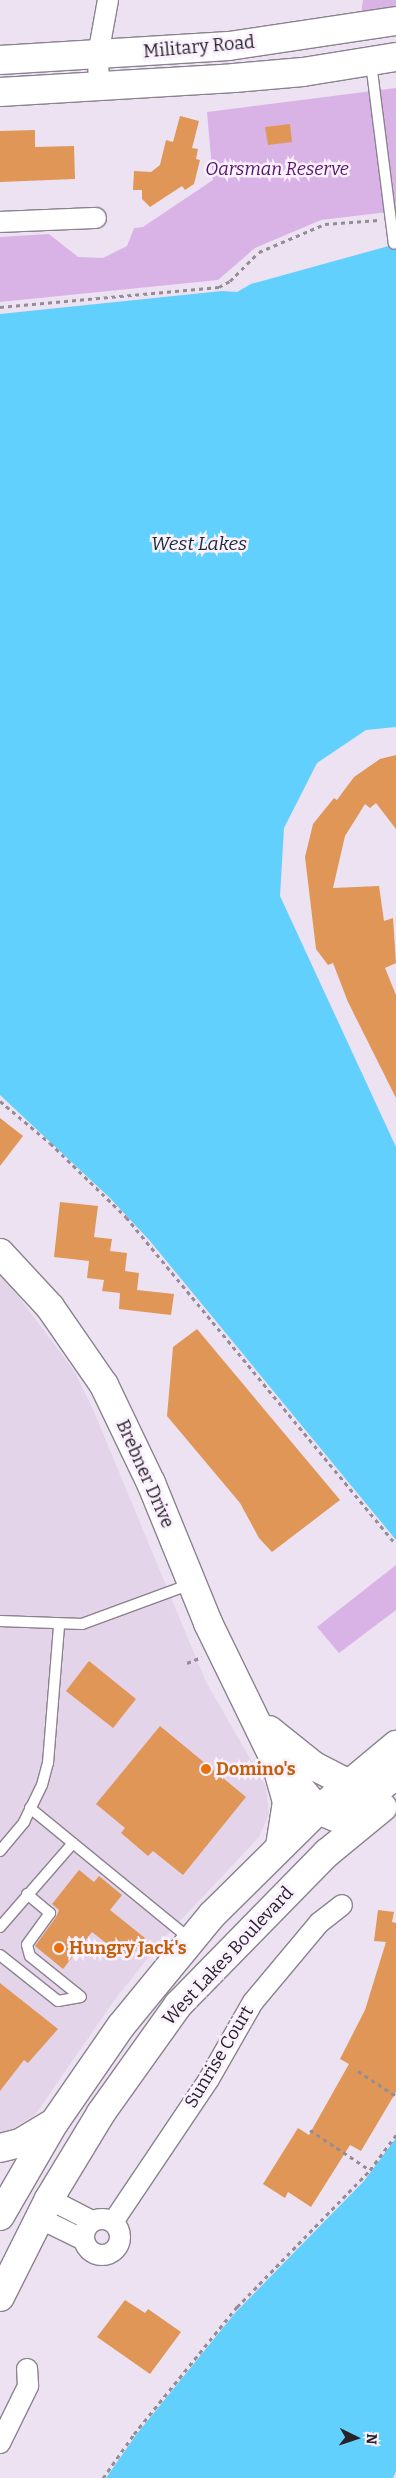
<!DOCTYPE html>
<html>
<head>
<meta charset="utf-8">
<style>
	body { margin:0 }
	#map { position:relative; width:396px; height:2478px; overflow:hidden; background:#ede2f1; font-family:Bitter,serif }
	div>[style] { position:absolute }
	.built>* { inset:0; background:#e3d4e9 }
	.green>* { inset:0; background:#d9b3e6 }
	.water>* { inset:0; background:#61d0fd }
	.building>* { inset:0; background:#df9656 }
	.path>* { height:3px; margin-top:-1.5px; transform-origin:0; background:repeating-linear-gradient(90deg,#948c97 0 4px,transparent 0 8px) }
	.roads { filter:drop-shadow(1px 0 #8c828f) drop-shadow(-1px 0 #8c828f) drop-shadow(0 1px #8c828f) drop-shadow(0 -1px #8c828f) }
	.lane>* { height:10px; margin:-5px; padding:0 5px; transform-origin:5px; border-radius:5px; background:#fff }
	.street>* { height:20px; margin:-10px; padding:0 10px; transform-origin:10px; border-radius:10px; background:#fff }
	.street>.ring { margin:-10px; padding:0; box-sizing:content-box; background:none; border:20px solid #fff; border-radius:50% }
	.secondary>* { height:28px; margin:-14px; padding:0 14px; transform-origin:14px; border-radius:14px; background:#fff }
	.dots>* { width:14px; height:14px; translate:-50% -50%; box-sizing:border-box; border:2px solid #faf0fe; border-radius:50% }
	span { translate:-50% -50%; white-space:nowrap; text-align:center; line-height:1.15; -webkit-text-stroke:5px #faf0fe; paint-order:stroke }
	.street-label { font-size:18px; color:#272328 }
	.park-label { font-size:18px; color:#57136c; font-style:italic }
	.food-label { font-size:18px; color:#c56008; font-weight:700 }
	.left { translate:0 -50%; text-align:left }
	.water-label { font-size:19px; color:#192d35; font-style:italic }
	.north { position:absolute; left:331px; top:2413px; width:50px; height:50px; -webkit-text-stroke:4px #faf0fe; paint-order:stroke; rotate:94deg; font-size:14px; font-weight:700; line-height:20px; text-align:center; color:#272328 }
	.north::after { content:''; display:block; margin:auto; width:18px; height:22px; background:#272328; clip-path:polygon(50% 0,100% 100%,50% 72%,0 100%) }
</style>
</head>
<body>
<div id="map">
	<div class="built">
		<i style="clip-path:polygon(0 1272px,75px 1372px,95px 1414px,206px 1682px,266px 1786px,269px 1814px,259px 1837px,163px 1939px,113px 2002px,35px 2115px,8px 2131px,0 2132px)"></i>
	</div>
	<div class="green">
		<i style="clip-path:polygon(363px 0,396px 0,396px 8px,361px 14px)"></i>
		<i style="clip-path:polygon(396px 88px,396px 211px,321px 220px,255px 248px,218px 280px,0 302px,0 237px,49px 234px,78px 257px,103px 258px,127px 246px,134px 228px,143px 227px,213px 180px,207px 112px)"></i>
		<i style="clip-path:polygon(396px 1565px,396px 1610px,339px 1653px,317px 1627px)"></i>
	</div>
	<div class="water">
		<i style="clip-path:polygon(396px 244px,396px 727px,366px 730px,317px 763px,284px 828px,280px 896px,396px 1147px,396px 1540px,150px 1241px,110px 1198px,0 1095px,0 314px,222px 291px,237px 292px,251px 284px)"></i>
		<i style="clip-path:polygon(396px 2138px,396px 2471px,393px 2478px,106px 2478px,136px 2435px,235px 2313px,364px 2181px)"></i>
	</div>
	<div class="building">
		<i style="clip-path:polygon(180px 116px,199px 121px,192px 148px,198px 149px,196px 159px,200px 160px,194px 184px,185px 190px,182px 186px,150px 207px,142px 199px,142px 190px,133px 190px,134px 171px,151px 172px,160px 165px,166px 140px,173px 142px)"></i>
		<i style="clip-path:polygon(290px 124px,292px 142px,268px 145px,265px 127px)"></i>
		<i style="clip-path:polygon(35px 130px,35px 147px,74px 146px,75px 179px,0 182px,0 131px)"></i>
		<i style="clip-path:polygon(396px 755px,396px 829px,376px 803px,370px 808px,365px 804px,345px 836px,333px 888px,379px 886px,384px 921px,393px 918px,396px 963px,385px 968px,396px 995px,396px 1098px,348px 1002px,333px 963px,328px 965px,316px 949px,305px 857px,313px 824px,334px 798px,337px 800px,354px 777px,380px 759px)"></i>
		<i style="clip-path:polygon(0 1118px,23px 1136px,0 1166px)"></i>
		<i style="clip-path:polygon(60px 1202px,98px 1206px,94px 1237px,112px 1239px,110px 1251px,127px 1253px,125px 1271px,139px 1273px,137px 1290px,174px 1294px,171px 1315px,119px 1309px,120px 1293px,102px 1291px,104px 1280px,87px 1278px,89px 1261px,54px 1257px)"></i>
		<i style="clip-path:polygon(197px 1329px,340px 1500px,272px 1552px,259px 1538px,240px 1503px,167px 1416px,173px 1347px)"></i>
		<i style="clip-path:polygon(89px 1661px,136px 1699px,113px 1728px,66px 1691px)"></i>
		<i style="clip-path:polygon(160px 1726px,246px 1797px,183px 1875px,153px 1851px,148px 1856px,121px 1833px,125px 1828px,96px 1804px)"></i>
		<i style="clip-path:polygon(79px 1870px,94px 1882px,99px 1876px,122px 1895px,110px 1910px,145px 1938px,128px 1960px,92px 1932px,63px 1969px,35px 1946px,56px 1917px,59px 1910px,52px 1904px)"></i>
		<i style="clip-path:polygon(378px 1910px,394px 1912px,392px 1922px,396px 1923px,396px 2092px,361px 2151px,350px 2145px,311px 2207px,288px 2192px,285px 2198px,263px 2184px,298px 2128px,309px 2135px,349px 2064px,340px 2059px,365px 2010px,386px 1942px,374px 1941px)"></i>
		<i style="clip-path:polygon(0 1983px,58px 2029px,28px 2063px,24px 2060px,0 2091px)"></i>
		<i style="clip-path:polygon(125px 2300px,145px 2313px,148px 2309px,181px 2332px,150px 2374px,97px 2337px)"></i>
	</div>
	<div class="path">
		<i style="left:0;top:307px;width:220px;rotate:-5.2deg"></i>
		<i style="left:219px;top:287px;width:13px;rotate:-29deg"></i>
		<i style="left:230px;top:281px;width:41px;rotate:-45deg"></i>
		<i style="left:259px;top:252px;width:72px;rotate:-23deg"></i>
		<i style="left:325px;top:224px;width:54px;rotate:-4.2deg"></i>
		<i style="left:0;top:1101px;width:65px;rotate:40deg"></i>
		<i style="left:50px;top:1143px;width:106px;rotate:44.2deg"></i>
		<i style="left:126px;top:1217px;width:424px;rotate:50.5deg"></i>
		<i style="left:187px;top:1663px;width:16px;rotate:-22deg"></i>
		<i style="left:358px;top:2071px;width:45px;rotate:33.3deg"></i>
		<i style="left:310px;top:2130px;width:72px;rotate:33.7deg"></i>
		<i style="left:103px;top:2478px;width:54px;rotate:-54.8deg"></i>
		<i style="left:134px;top:2434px;width:164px;rotate:-51deg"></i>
		<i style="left:237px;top:2307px;width:191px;rotate:-45.8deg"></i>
		<i style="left:370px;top:2170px;width:44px;rotate:-53.4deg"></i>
	</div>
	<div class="roads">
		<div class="lane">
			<i style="left:371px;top:63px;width:182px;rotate:82.8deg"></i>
			<i style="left:0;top:1621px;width:82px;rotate:2.1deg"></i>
			<i style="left:82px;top:1624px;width:116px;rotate:-20.2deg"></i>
			<i style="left:30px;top:1808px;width:207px;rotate:39.3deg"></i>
			<i style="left:0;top:1851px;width:38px;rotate:-50deg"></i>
			<i style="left:24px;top:1822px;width:41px;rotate:-64.1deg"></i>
			<i style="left:42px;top:1785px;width:23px;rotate:-75deg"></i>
			<i style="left:48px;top:1763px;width:137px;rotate:-85.4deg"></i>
			<i style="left:27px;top:1894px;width:30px;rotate:40deg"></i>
			<i style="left:50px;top:1913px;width:39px;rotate:126deg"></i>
			<i style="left:27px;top:1945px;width:11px;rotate:75deg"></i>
			<i style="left:30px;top:1956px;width:65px;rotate:38.8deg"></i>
			<i style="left:0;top:1927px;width:111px;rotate:-49deg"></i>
			<i style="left:0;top:1955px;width:74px;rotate:38.4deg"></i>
			<i style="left:58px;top:2001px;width:23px;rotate:-10deg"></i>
		</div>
		<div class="street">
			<i style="left:99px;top:87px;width:32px;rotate:-92deg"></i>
			<i style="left:98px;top:55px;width:56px;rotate:-79.7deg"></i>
			<i style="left:0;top:222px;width:96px;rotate:-2.4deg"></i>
			<i style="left:49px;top:2199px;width:48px;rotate:27.1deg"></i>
			<i style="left:39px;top:2218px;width:50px;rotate:26.1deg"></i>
			<i class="ring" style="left:84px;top:2219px;width:16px;height:16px"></i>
			<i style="left:113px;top:2222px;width:172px;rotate:-56.1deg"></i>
			<i style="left:209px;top:2079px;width:89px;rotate:-60.3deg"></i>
			<i style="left:253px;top:2002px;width:103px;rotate:-50.1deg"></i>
			<i style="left:319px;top:1923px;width:29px;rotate:-38deg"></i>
			<i style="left:0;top:2443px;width:64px;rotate:-63.8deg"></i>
			<i style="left:28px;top:2386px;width:17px;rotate:-93deg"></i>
		</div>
		<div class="secondary">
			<i style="left:0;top:60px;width:229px;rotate:-3.5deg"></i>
			<i style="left:229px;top:46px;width:169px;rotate:-8.5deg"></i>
			<i style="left:0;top:92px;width:234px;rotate:-3.4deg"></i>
			<i style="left:234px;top:78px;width:69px;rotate:-5deg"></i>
			<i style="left:303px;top:72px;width:94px;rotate:-9.2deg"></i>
			<i style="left:0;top:1253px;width:74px;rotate:47.2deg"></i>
			<i style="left:50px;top:1307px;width:95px;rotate:55.3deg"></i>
			<i style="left:104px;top:1385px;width:109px;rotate:64.4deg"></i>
			<i style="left:151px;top:1483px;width:151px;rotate:67.8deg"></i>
			<i style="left:208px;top:1623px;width:148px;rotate:64deg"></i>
			<i style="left:273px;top:1756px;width:70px;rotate:50.2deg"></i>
			<i style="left:318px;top:1810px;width:18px;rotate:22deg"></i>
			<i style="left:335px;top:1817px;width:14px;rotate:-21deg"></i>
			<i style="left:348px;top:1812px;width:61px;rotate:-37.6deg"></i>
			<i style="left:269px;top:1730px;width:58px;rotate:38.7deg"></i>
			<i style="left:314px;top:1766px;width:39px;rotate:27deg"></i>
			<i style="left:277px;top:1767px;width:36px;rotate:74deg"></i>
			<i style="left:287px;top:1802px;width:45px;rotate:99deg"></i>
			<i style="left:0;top:2148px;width:21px;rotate:-14deg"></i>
			<i style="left:20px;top:2143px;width:35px;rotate:-31deg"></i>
			<i style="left:0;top:2216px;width:108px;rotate:-59.9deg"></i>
			<i style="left:54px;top:2123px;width:118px;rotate:-55.4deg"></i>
			<i style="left:121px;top:2026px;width:144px;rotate:-50.7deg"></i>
			<i style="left:212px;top:1915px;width:149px;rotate:-44.7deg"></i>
			<i style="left:318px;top:1810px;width:102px;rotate:-39.8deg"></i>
			<i style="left:0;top:2297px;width:110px;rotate:-63.4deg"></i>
			<i style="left:49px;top:2199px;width:100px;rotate:-58.8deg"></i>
			<i style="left:101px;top:2113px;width:133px;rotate:-54.5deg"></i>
			<i style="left:178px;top:2005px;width:213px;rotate:-45.6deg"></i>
			<i style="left:327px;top:1853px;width:72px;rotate:-39.4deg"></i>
		</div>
	</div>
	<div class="dots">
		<i style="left:206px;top:1769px;background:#e8710a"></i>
		<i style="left:59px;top:1948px;background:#e8710a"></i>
	</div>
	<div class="street-label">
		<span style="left:199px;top:47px;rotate:-5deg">Military Road</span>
		<span style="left:145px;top:1474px;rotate:66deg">Brebner Drive</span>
		<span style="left:228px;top:1956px;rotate:-47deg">West Lakes Boulevard</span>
		<span style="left:219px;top:2057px;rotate:-59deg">Sunrise Court</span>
	</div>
	<div class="park-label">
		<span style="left:277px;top:169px">Oarsman Reserve</span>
	</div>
	<div class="food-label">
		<span class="left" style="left:216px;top:1769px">Domino's</span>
		<span class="left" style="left:69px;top:1948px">Hungry Jack's</span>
	</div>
	<div class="water-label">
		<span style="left:199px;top:544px">West Lakes</span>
	</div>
	<div class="north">N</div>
</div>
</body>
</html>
